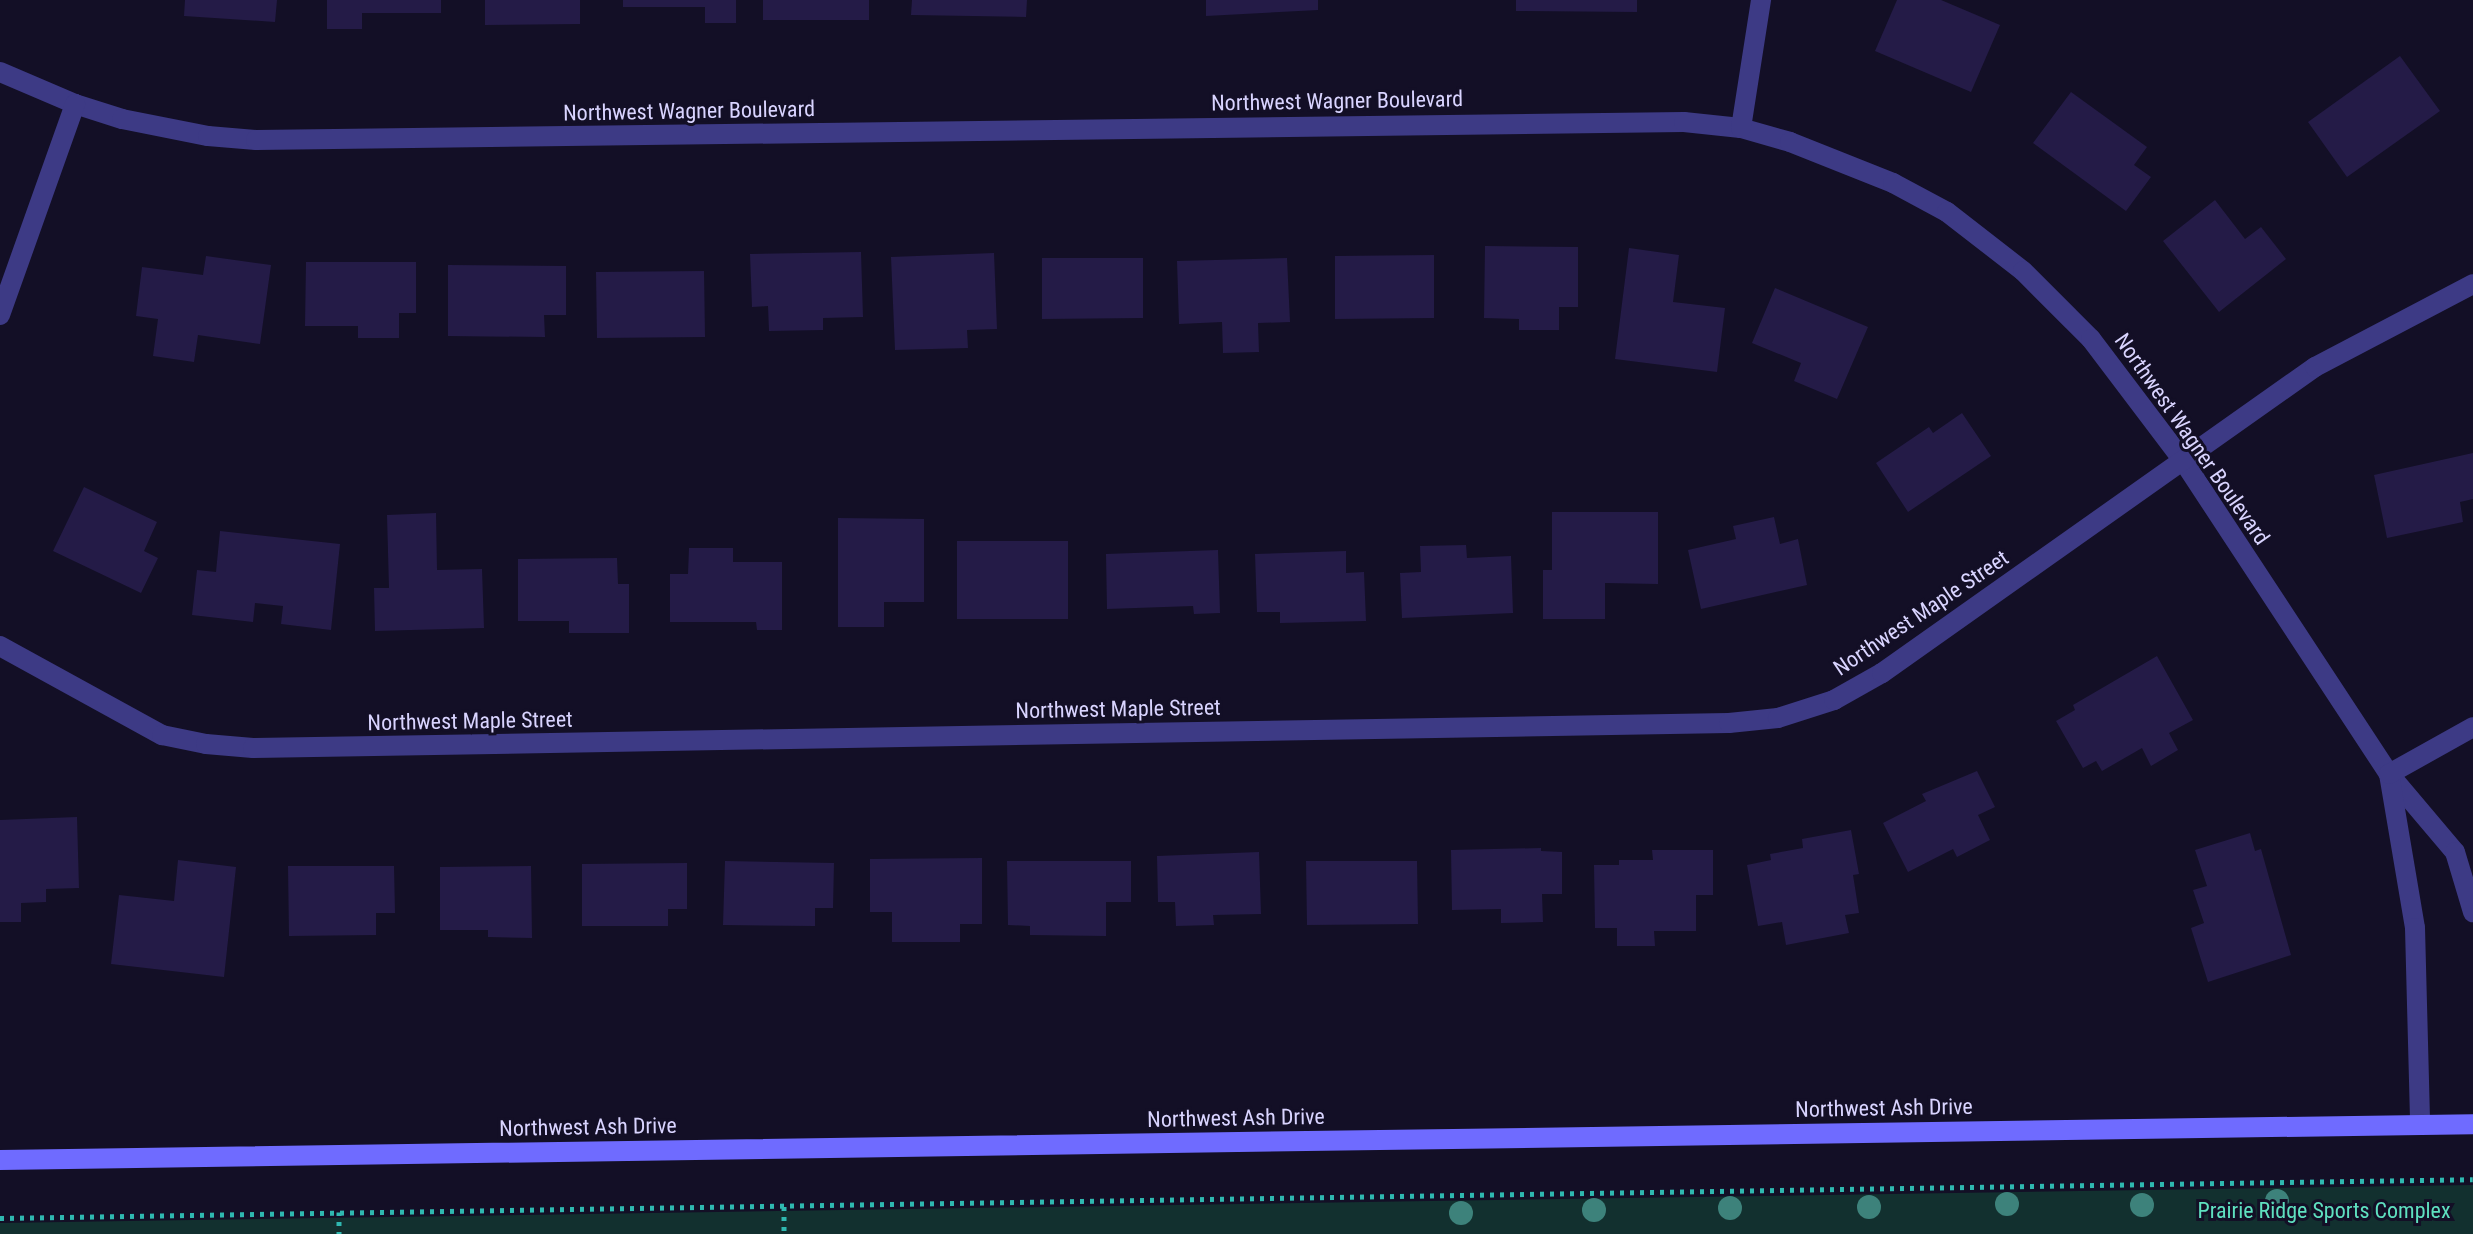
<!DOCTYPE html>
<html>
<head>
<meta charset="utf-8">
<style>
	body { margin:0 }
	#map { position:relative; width:2473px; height:1234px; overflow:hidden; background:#130f26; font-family:"Roboto Condensed",sans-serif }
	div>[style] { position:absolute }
	.green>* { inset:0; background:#12302f }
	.building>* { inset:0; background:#241b47 }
	.path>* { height:5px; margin-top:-2.5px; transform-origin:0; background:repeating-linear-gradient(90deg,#2fb8b0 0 4px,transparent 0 10px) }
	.street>* { height:20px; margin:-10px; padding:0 10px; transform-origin:10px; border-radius:10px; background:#3d3a85 }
	.secondary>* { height:20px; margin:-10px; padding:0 10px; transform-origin:10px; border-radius:10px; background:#6f6bff }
	.trees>* { width:24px; height:24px; margin:-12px; border-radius:50%; background:#3d827b }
	span { translate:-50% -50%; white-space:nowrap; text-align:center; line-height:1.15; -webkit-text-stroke:6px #130f26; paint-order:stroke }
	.street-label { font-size:22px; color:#d9d4ff }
	.park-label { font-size:22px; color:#5fe0c0 }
</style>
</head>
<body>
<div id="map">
	<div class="green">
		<i style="clip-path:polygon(2473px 1185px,2473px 1234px,0 1234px,0 1223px)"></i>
	</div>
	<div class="building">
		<i style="clip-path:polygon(185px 0,277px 0,275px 22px,184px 16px)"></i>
		<i style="clip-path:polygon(327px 0,441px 0,441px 13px,362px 13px,362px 29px,327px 29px)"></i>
		<i style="clip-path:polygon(485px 0,580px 0,580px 24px,485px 25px)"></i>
		<i style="clip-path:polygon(623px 0,736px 0,736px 23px,705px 23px,705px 7px,623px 7px)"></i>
		<i style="clip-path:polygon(763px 0,869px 0,869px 20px,763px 20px)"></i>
		<i style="clip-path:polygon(912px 0,1027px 0,1026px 17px,911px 15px)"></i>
		<i style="clip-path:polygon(1206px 0,1318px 0,1318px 10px,1206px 16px)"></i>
		<i style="clip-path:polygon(1516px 0,1637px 0,1637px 12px,1516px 11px)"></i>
		<i style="clip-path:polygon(1897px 0,1941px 0,2000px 25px,1971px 92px,1875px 51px)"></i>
		<i style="clip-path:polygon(2400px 56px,2440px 111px,2347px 177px,2308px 122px)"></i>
		<i style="clip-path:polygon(2071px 92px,2147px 147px,2134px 165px,2151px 177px,2126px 211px,2033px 143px)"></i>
		<i style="clip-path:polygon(2215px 200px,2245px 239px,2261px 227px,2286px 259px,2219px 312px,2163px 241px)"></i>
		<i style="clip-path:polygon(1485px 246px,1578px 247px,1578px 307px,1559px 307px,1559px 330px,1519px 330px,1519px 319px,1484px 318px)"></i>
		<i style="clip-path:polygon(1629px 248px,1679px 255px,1673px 302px,1725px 308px,1717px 372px,1615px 359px)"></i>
		<i style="clip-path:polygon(861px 252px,863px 317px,823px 318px,823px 330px,769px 331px,768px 306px,752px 307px,750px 254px)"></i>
		<i style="clip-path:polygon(994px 253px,997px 329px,967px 330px,968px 348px,895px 350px,891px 257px)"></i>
		<i style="clip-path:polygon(1434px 255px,1434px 318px,1335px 319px,1335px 256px)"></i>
		<i style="clip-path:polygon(206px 256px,271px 265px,260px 344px,198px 335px,194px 362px,153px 356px,158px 319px,136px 316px,142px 267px,203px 275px)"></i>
		<i style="clip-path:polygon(1042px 258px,1143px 258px,1143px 318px,1042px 319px)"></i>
		<i style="clip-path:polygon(1287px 258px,1290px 322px,1258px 323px,1259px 352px,1223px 353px,1222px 322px,1179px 324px,1177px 261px)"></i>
		<i style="clip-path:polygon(306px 262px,416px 262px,416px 313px,399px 313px,399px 338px,358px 338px,358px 326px,305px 326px)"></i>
		<i style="clip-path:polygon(448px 265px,566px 266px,566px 315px,544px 315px,545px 337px,448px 336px)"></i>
		<i style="clip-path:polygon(704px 271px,705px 337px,597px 338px,596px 272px)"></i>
		<i style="clip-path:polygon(1775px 288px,1868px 327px,1837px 399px,1794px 381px,1801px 363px,1752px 343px)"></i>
		<i style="clip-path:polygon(1962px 413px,1991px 456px,1908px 512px,1876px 463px,1929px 427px,1933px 433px)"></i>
		<i style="clip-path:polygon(2473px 453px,2473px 499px,2460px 502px,2463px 522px,2387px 538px,2374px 475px)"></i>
		<i style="clip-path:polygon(84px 487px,157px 522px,144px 551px,158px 558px,141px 593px,53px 551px)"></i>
		<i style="clip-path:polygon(1552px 512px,1658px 512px,1658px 584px,1605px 583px,1605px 619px,1543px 619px,1543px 570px,1552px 570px)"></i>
		<i style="clip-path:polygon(436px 513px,437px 570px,482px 569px,484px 628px,375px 631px,374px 588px,389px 588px,387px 515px)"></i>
		<i style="clip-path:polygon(1774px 517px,1780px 544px,1798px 539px,1807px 585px,1701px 609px,1688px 550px,1736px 539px,1733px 526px)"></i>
		<i style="clip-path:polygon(838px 518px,924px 519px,924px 602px,884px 602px,884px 627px,838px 627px)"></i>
		<i style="clip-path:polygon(220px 531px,340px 544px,331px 630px,281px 624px,283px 606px,255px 603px,253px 622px,192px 615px,197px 570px,216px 572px)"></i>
		<i style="clip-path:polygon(957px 541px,1068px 541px,1068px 619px,957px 619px)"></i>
		<i style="clip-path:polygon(1466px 545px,1467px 558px,1511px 556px,1513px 613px,1402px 618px,1400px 573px,1421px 572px,1420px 546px)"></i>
		<i style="clip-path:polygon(689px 548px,733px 548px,733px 562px,782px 562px,782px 630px,757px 630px,756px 622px,670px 622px,670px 574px,688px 574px)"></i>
		<i style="clip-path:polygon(1218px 550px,1220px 613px,1194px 614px,1193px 606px,1107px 609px,1106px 554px)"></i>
		<i style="clip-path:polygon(1346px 551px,1346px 573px,1364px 572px,1366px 621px,1280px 623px,1280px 612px,1257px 612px,1255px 554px)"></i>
		<i style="clip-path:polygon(617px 558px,618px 584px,629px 584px,629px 633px,569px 633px,569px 621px,518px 621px,518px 559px)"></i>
		<i style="clip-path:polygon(2157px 656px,2193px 720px,2169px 733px,2178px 750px,2151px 766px,2142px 748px,2102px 771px,2096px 761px,2083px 768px,2056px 721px,2075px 710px,2073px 705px)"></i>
		<i style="clip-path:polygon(1977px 771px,1995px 807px,1978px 815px,1990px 840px,1957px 857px,1953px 849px,1908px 872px,1883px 823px,1926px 801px,1922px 794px)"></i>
		<i style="clip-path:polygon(77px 817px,79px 888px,46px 889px,46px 902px,21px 903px,21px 922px,0 922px,0 820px)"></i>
		<i style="clip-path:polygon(1851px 830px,1859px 874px,1853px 875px,1859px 913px,1845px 915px,1849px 933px,1786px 945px,1782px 922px,1758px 926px,1747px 865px,1771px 860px,1770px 854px,1803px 848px,1802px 839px)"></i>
		<i style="clip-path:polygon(2250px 833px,2255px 851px,2261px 849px,2291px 955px,2208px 982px,2191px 928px,2204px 923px,2193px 890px,2207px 886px,2195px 850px)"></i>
		<i style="clip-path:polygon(1541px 848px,1541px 851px,1562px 852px,1562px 894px,1542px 894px,1543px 922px,1501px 923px,1501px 909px,1452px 910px,1451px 850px)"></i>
		<i style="clip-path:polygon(1652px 850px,1713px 850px,1713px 895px,1696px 895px,1696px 931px,1654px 931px,1655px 946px,1617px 946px,1617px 928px,1595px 928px,1594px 865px,1619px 865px,1619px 860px,1653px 860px)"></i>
		<i style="clip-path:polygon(1259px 852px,1261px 914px,1213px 915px,1214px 925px,1176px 926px,1175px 902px,1158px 902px,1157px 856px)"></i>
		<i style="clip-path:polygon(982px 858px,982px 924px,960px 924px,960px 942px,892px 942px,892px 912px,870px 912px,870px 859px)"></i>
		<i style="clip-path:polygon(178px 860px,236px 867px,224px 977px,111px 964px,119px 895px,174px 901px)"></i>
		<i style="clip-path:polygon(725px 861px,834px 863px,833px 908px,815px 908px,815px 926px,723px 925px)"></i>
		<i style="clip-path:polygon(1007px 861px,1131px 861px,1131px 902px,1106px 902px,1106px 936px,1030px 935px,1030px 926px,1008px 925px)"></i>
		<i style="clip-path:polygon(1306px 861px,1417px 861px,1418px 924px,1307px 925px)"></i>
		<i style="clip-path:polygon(687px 863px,687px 909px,668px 909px,668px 926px,582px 926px,582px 864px)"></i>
		<i style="clip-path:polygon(288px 866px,394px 866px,395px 913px,376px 913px,376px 935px,289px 936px)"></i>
		<i style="clip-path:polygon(531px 866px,532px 938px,488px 937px,488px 930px,440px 930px,440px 867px)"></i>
	</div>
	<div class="path">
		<i style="left:784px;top:1206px;width:28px;rotate:90deg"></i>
		<i style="left:339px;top:1212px;width:22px;rotate:90deg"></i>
		<i style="left:0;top:1218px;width:2473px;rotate:-0.9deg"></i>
	</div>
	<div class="street">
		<i style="left:0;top:72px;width:82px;rotate:23.1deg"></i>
		<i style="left:75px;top:104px;width:49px;rotate:17.7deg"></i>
		<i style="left:122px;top:119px;width:88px;rotate:11.2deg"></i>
		<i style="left:208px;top:136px;width:48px;rotate:4.8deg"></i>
		<i style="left:256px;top:140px;width:1428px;rotate:-0.72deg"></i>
		<i style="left:1684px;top:122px;width:57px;rotate:6deg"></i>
		<i style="left:1741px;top:128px;width:51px;rotate:15.9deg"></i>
		<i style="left:1790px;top:142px;width:111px;rotate:21.7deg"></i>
		<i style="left:1893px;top:183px;width:61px;rotate:28.2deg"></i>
		<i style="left:1947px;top:212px;width:96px;rotate:37.8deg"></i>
		<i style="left:2023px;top:271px;width:96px;rotate:45deg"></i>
		<i style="left:2091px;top:339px;width:154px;rotate:52.9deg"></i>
		<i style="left:2184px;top:462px;width:373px;rotate:56.7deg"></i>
		<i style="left:2389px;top:774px;width:102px;rotate:49.8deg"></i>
		<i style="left:2455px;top:852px;width:63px;rotate:73.3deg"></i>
		<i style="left:1741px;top:128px;width:130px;rotate:-81.1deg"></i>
		<i style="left:0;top:315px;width:224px;rotate:-70.4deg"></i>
		<i style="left:0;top:646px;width:185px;rotate:28.8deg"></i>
		<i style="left:162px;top:735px;width:45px;rotate:11.6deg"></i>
		<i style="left:206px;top:744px;width:47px;rotate:4.9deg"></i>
		<i style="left:253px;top:748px;width:1476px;rotate:-0.97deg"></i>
		<i style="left:1729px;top:723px;width:49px;rotate:-5.8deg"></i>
		<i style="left:1778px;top:718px;width:59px;rotate:-17.8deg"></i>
		<i style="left:1834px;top:700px;width:55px;rotate:-29.4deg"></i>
		<i style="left:1882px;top:673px;width:530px;rotate:-35.25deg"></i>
		<i style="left:2315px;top:367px;width:178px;rotate:-27.7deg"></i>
		<i style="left:2389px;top:774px;width:156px;rotate:80.4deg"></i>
		<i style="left:2415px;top:928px;width:196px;rotate:88.5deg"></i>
		<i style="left:2389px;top:774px;width:96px;rotate:-29.2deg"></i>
	</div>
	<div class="secondary">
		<i style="left:0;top:1160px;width:2473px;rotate:-0.83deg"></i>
	</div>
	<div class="trees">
		<i style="left:2277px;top:1201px"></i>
		<i style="left:2007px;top:1204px"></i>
		<i style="left:2142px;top:1205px"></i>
		<i style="left:1869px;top:1207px"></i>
		<i style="left:1730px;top:1208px"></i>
		<i style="left:1594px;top:1210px"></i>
		<i style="left:1461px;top:1213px"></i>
	</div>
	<div class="street-label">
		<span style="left:1337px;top:101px;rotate:-1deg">Northwest Wagner Boulevard</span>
		<span style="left:689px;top:111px;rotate:-1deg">Northwest Wagner Boulevard</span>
		<span style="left:2192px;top:439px;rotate:55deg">Northwest Wagner Boulevard</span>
		<span style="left:1921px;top:613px;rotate:-34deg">Northwest Maple Street</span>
		<span style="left:1118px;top:709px;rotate:-1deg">Northwest Maple Street</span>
		<span style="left:470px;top:721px;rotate:-1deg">Northwest Maple Street</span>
		<span style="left:1884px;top:1108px;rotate:-1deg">Northwest Ash Drive</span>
		<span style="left:1236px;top:1118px;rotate:-1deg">Northwest Ash Drive</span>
		<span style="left:588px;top:1127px;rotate:-1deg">Northwest Ash Drive</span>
	</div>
	<div class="park-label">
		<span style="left:2324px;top:1211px">Prairie Ridge Sports Complex</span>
	</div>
</div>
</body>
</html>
